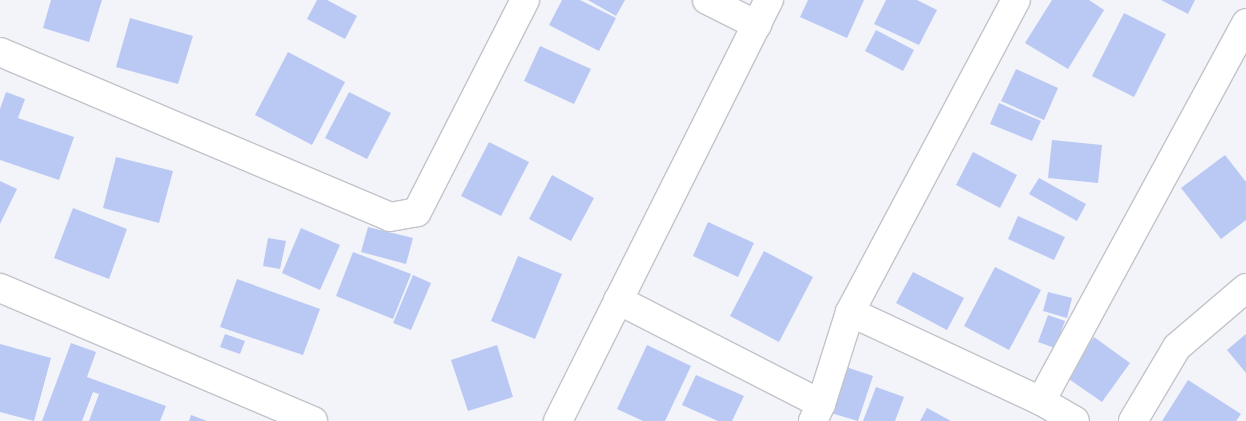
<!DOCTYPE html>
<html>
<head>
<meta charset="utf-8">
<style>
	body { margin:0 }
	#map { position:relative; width:1246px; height:421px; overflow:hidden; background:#f2f4fa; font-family:Overpass,sans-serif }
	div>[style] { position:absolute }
	.building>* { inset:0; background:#bac8f4 }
	.roads { filter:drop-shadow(1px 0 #c2c4ca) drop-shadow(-1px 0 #c2c4ca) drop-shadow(0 1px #c2c4ca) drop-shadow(0 -1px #c2c4ca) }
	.street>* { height:28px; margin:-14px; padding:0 14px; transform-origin:14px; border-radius:14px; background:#fff }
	span { translate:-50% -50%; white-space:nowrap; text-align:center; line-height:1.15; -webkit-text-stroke:4.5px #f2f4fa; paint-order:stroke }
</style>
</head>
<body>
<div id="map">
	<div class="building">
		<i style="clip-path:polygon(51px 0,102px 0,89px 42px,43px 28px)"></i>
		<i style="clip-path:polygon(317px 0,327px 0,357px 16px,345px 39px,307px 19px)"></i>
		<i style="clip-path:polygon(562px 0,580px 0,616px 18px,599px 51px,549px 25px)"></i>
		<i style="clip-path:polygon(588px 0,625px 0,616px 16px)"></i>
		<i style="clip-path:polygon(808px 0,864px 0,847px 38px,800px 17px)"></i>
		<i style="clip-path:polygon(886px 0,917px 0,937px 10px,919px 45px,874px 24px)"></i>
		<i style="clip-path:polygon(1052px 0,1089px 0,1104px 10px,1068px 69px,1025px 43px)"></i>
		<i style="clip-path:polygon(1161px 0,1195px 0,1188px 14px)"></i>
		<i style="clip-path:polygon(1124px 13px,1166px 34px,1134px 97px,1092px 76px)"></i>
		<i style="clip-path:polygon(130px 18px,193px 36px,178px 84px,116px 67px)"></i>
		<i style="clip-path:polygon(876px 30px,914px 50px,903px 71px,865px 51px)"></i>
		<i style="clip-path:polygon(540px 46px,591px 69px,574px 104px,524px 81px)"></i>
		<i style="clip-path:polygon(288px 52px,345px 82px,312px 145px,255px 115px)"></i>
		<i style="clip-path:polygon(1016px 69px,1058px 88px,1044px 120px,1001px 101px)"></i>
		<i style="clip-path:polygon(6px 92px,25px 99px,18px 118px,74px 137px,59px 180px,0 160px,0 109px)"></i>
		<i style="clip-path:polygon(349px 92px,391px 113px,367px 159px,325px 138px)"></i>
		<i style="clip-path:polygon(999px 103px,1041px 121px,1032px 141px,990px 124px)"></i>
		<i style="clip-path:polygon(1052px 140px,1102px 145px,1098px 183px,1048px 178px)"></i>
		<i style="clip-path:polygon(489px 142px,529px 162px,501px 216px,461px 196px)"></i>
		<i style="clip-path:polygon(973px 152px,1017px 175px,1000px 208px,956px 185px)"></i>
		<i style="clip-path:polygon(1225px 155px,1246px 182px,1246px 220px,1221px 239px,1181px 188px)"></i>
		<i style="clip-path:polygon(116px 157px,173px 171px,159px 223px,103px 208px)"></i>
		<i style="clip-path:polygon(552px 175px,594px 198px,571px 241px,529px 219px)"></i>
		<i style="clip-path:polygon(1039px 178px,1086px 204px,1077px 221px,1029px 194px)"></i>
		<i style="clip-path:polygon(0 181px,17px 189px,0 224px)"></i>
		<i style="clip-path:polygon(73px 208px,127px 229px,109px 279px,54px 258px)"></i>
		<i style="clip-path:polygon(1018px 216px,1065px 237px,1054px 260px,1008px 239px)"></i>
		<i style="clip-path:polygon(708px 222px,754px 243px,738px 277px,693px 256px)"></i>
		<i style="clip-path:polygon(368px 227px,413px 238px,406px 264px,361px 252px)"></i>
		<i style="clip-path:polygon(301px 228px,340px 245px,320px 290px,282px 273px)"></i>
		<i style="clip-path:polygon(268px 238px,286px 241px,280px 269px,263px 266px)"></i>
		<i style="clip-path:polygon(764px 251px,813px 277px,779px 342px,730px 316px)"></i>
		<i style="clip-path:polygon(353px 252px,411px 274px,393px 319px,336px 296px)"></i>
		<i style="clip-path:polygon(518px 256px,562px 274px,535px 339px,491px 321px)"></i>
		<i style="clip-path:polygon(995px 267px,1041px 290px,1009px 350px,964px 326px)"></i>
		<i style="clip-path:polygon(913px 272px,964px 298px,947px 330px,896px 303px)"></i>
		<i style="clip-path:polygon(413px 275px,431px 283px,411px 330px,393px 323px)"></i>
		<i style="clip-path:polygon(237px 279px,320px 309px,303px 355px,220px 327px)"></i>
		<i style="clip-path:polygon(1048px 292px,1072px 298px,1067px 318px,1043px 311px)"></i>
		<i style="clip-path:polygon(1048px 315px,1065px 321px,1055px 348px,1038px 342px)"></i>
		<i style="clip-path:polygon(225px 334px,245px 341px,240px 354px,220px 347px)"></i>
		<i style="clip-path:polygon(1246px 334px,1246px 373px,1227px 350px)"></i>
		<i style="clip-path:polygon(1094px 337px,1130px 363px,1102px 402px,1066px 377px)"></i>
		<i style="clip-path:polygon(71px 343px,96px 352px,87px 377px,166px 406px,160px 421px,89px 421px,99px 394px,93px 392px,82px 421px,42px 421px)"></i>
		<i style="clip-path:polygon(0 344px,51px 358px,34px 421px,0 412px)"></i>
		<i style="clip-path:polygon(497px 345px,513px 397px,468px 411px,451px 360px)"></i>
		<i style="clip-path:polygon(647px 345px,691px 366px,665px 421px,643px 421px,617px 409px)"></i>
		<i style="clip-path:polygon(840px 365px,873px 376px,858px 421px,824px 411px)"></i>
		<i style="clip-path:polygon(696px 375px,744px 396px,732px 421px,718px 421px,682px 405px)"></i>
		<i style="clip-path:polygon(1188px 380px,1241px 414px,1236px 421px,1162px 421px)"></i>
		<i style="clip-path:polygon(876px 387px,904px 397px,895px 421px,863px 421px)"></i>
		<i style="clip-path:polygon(927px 408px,951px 421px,920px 421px)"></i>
		<i style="clip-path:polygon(191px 415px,207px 421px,189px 421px)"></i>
	</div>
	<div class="roads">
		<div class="street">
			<i style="left:707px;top:0;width:56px;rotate:26.6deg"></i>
			<i style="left:0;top:52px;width:423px;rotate:22.9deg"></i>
			<i style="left:390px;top:217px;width:27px;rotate:-10deg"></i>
			<i style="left:417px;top:212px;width:238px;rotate:-63deg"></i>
			<i style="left:0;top:288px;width:340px;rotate:23deg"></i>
			<i style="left:618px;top:300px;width:228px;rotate:27.1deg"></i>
			<i style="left:850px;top:312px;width:211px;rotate:25deg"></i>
			<i style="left:1041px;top:401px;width:430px;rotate:-61.5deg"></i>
			<i style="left:1041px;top:401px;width:39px;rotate:30deg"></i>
			<i style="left:558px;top:421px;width:471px;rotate:-63.4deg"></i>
			<i style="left:813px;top:421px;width:19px;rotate:-65deg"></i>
			<i style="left:821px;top:404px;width:96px;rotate:-72.5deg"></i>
			<i style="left:850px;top:312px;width:353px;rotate:-62deg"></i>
			<i style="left:1133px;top:421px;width:86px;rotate:-59.3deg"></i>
			<i style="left:1177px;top:347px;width:91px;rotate:-40.5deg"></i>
		</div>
	</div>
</div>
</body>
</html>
